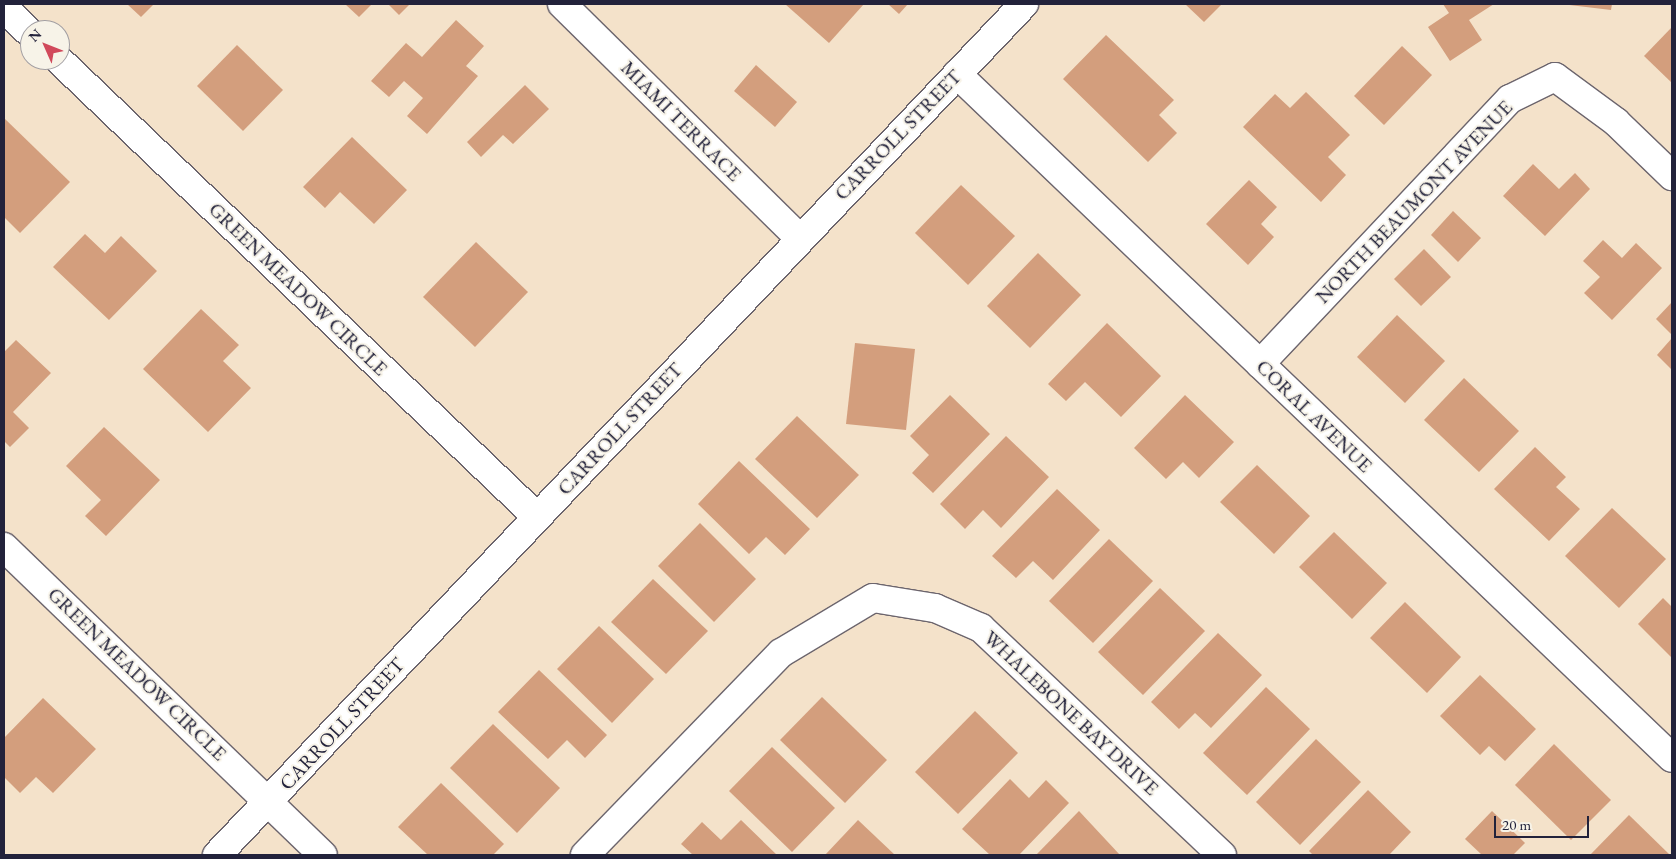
<!DOCTYPE html>
<html>
<head>
<meta charset="utf-8">
<style>
	body { margin:0 }
	#map { position:relative; width:1676px; height:859px; overflow:hidden; background:#f4e2ca; font-family:"EB Garamond",serif }
	div>[style] { position:absolute }
	.building>* { inset:0; background:#d39e7d }
	.roads { filter:drop-shadow(1px 0 #6c656d) drop-shadow(-1px 0 #6c656d) drop-shadow(0 1px #6c656d) drop-shadow(0 -1px #6c656d) }
	.minor>* { height:28px; margin:-14px; padding:0 14px; transform-origin:14px; border-radius:14px; background:#fff }
	.major>* { height:28px; margin:-14px; padding:0 14px; transform-origin:14px; border-radius:14px; background:#fff }
	span { translate:-50% -50%; white-space:nowrap; text-align:center; line-height:1.15; -webkit-text-stroke:4px #f7f3e8; paint-order:stroke }
	.street-label { font-size:20px; color:#22223b }
	.frame { position:absolute; inset:0; border:5px solid #22223b; pointer-events:none }
	.north { position:absolute; left:20px; top:20px; width:50px; height:50px; box-sizing:border-box; background:#f7f3e8; border:1px solid #a29fa3; border-radius:50%; rotate:314deg; font-size:14px; font-weight:700; line-height:20px; text-align:center; color:#22223b }
	.north::after { content:''; display:block; margin:auto; width:18px; height:22px; background:#d1495b; clip-path:polygon(50% 0,100% 100%,50% 72%,0 100%) }
	.scale { position:absolute; left:1494px; top:816px; width:95px; height:22px; box-sizing:border-box; border:2px solid #22223b; border-top:0; padding-left:6px; font-size:15px; line-height:18px; white-space:nowrap; color:#22223b; -webkit-text-stroke:4px #f7f3e8; paint-order:stroke }
</style>
</head>
<body>
<div id="map">
	<div class="building">
		<i style="clip-path:polygon(127px 4px,154px 4px,141px 17px)"></i>
		<i style="clip-path:polygon(345px 4px,372px 4px,359px 17px)"></i>
		<i style="clip-path:polygon(388px 4px,410px 4px,399px 15px)"></i>
		<i style="clip-path:polygon(785px 4px,864px 4px,829px 43px)"></i>
		<i style="clip-path:polygon(888px 4px,908px 4px,899px 14px)"></i>
		<i style="clip-path:polygon(1185px 4px,1222px 4px,1204px 22px)"></i>
		<i style="clip-path:polygon(1443px 4px,1494px 4px,1469px 20px,1482px 40px,1450px 61px,1428px 27px,1449px 13px)"></i>
		<i style="clip-path:polygon(1561px 4px,1612px 4px,1611px 10px)"></i>
		<i style="clip-path:polygon(456px 20px,484px 46px,466px 66px,478px 76px,427px 134px,407px 116px,423px 98px,404px 81px,389px 97px,371px 81px,406px 43px,422px 57px)"></i>
		<i style="clip-path:polygon(1672px 27px,1672px 83px,1644px 56px)"></i>
		<i style="clip-path:polygon(1106px 35px,1174px 100px,1159px 115px,1177px 133px,1148px 162px,1063px 79px)"></i>
		<i style="clip-path:polygon(237px 45px,283px 90px,243px 131px,197px 86px)"></i>
		<i style="clip-path:polygon(1402px 46px,1432px 75px,1384px 125px,1354px 96px)"></i>
		<i style="clip-path:polygon(756px 65px,797px 102px,775px 127px,734px 91px)"></i>
		<i style="clip-path:polygon(525px 85px,549px 109px,513px 144px,503px 135px,481px 157px,467px 142px)"></i>
		<i style="clip-path:polygon(1306px 92px,1350px 135px,1328px 157px,1346px 175px,1321px 202px,1243px 127px,1275px 94px,1290px 108px)"></i>
		<i style="clip-path:polygon(4px 118px,70px 182px,20px 233px,4px 217px)"></i>
		<i style="clip-path:polygon(352px 137px,407px 190px,374px 224px,340px 192px,325px 208px,303px 187px)"></i>
		<i style="clip-path:polygon(1533px 164px,1559px 189px,1575px 173px,1590px 189px,1545px 236px,1503px 196px)"></i>
		<i style="clip-path:polygon(1249px 180px,1277px 207px,1261px 224px,1274px 237px,1248px 265px,1206px 224px)"></i>
		<i style="clip-path:polygon(961px 185px,1015px 236px,968px 285px,915px 233px)"></i>
		<i style="clip-path:polygon(1453px 211px,1481px 238px,1458px 262px,1431px 235px)"></i>
		<i style="clip-path:polygon(85px 234px,105px 253px,121px 236px,157px 271px,109px 320px,53px 267px)"></i>
		<i style="clip-path:polygon(1603px 240px,1622px 258px,1636px 243px,1662px 268px,1612px 320px,1584px 293px,1600px 277px,1583px 261px)"></i>
		<i style="clip-path:polygon(476px 242px,528px 292px,475px 347px,423px 297px)"></i>
		<i style="clip-path:polygon(1424px 249px,1451px 277px,1421px 306px,1394px 279px)"></i>
		<i style="clip-path:polygon(1038px 253px,1081px 295px,1030px 348px,987px 306px)"></i>
		<i style="clip-path:polygon(1672px 302px,1672px 335px,1656px 319px)"></i>
		<i style="clip-path:polygon(201px 309px,239px 345px,223px 361px,251px 388px,208px 432px,143px 369px)"></i>
		<i style="clip-path:polygon(1397px 315px,1445px 361px,1405px 403px,1357px 357px)"></i>
		<i style="clip-path:polygon(1107px 323px,1161px 376px,1121px 417px,1085px 382px,1066px 401px,1048px 384px)"></i>
		<i style="clip-path:polygon(1672px 338px,1672px 370px,1657px 355px)"></i>
		<i style="clip-path:polygon(16px 340px,51px 373px,13px 412px,29px 428px,10px 447px,4px 441px,4px 352px)"></i>
		<i style="clip-path:polygon(855px 343px,915px 349px,906px 430px,846px 424px)"></i>
		<i style="clip-path:polygon(1464px 378px,1519px 431px,1479px 472px,1424px 420px)"></i>
		<i style="clip-path:polygon(950px 395px,990px 434px,933px 493px,912px 473px,929px 455px,910px 436px)"></i>
		<i style="clip-path:polygon(1185px 395px,1234px 442px,1199px 478px,1183px 462px,1166px 479px,1134px 448px)"></i>
		<i style="clip-path:polygon(797px 416px,859px 475px,817px 518px,755px 459px)"></i>
		<i style="clip-path:polygon(104px 427px,160px 480px,106px 536px,85px 516px,101px 500px,66px 466px)"></i>
		<i style="clip-path:polygon(1006px 436px,1049px 477px,1001px 528px,983px 510px,965px 529px,940px 504px)"></i>
		<i style="clip-path:polygon(1535px 447px,1566px 477px,1556px 487px,1580px 509px,1549px 541px,1494px 489px)"></i>
		<i style="clip-path:polygon(739px 461px,810px 529px,785px 555px,766px 537px,749px 554px,698px 504px)"></i>
		<i style="clip-path:polygon(1257px 465px,1310px 516px,1274px 554px,1220px 502px)"></i>
		<i style="clip-path:polygon(1057px 489px,1100px 530px,1053px 580px,1033px 561px,1016px 578px,992px 556px)"></i>
		<i style="clip-path:polygon(1612px 508px,1666px 559px,1619px 608px,1565px 556px)"></i>
		<i style="clip-path:polygon(700px 523px,756px 579px,714px 622px,658px 566px)"></i>
		<i style="clip-path:polygon(1334px 532px,1387px 583px,1352px 619px,1299px 567px)"></i>
		<i style="clip-path:polygon(1109px 539px,1153px 581px,1093px 643px,1049px 601px)"></i>
		<i style="clip-path:polygon(653px 579px,708px 631px,666px 674px,611px 622px)"></i>
		<i style="clip-path:polygon(1160px 588px,1205px 631px,1143px 695px,1098px 652px)"></i>
		<i style="clip-path:polygon(1663px 598px,1672px 607px,1672px 658px,1638px 624px)"></i>
		<i style="clip-path:polygon(1405px 602px,1461px 657px,1427px 693px,1370px 638px)"></i>
		<i style="clip-path:polygon(599px 626px,654px 679px,612px 723px,557px 669px)"></i>
		<i style="clip-path:polygon(1218px 633px,1262px 675px,1211px 728px,1195px 713px,1179px 729px,1151px 702px)"></i>
		<i style="clip-path:polygon(539px 670px,607px 735px,585px 758px,567px 740px,548px 759px,498px 712px)"></i>
		<i style="clip-path:polygon(1480px 675px,1536px 729px,1505px 761px,1489px 746px,1480px 755px,1440px 716px)"></i>
		<i style="clip-path:polygon(1266px 687px,1310px 729px,1247px 795px,1203px 753px)"></i>
		<i style="clip-path:polygon(822px 697px,887px 760px,845px 803px,780px 740px)"></i>
		<i style="clip-path:polygon(43px 698px,96px 749px,53px 793px,36px 777px,20px 793px,4px 777px,4px 738px)"></i>
		<i style="clip-path:polygon(975px 711px,1018px 753px,958px 814px,915px 772px)"></i>
		<i style="clip-path:polygon(493px 724px,560px 788px,517px 833px,450px 768px)"></i>
		<i style="clip-path:polygon(1316px 739px,1361px 782px,1300px 845px,1256px 802px)"></i>
		<i style="clip-path:polygon(1554px 744px,1611px 800px,1571px 840px,1515px 785px)"></i>
		<i style="clip-path:polygon(772px 747px,835px 808px,792px 852px,729px 791px)"></i>
		<i style="clip-path:polygon(1010px 779px,1029px 798px,1046px 780px,1069px 803px,1019px 855px,990px 855px,962px 829px)"></i>
		<i style="clip-path:polygon(441px 783px,504px 844px,493px 855px,428px 855px,398px 827px)"></i>
		<i style="clip-path:polygon(1368px 790px,1411px 832px,1389px 855px,1313px 855px,1309px 851px)"></i>
		<i style="clip-path:polygon(1079px 811px,1120px 855px,1036px 855px)"></i>
		<i style="clip-path:polygon(1492px 811px,1525px 843px,1513px 855px,1482px 855px,1465px 839px)"></i>
		<i style="clip-path:polygon(1629px 815px,1670px 855px,1590px 855px)"></i>
		<i style="clip-path:polygon(741px 820px,777px 855px,693px 855px,681px 844px,702px 822px,721px 840px)"></i>
		<i style="clip-path:polygon(858px 820px,895px 855px,825px 855px)"></i>
	</div>
	<div class="roads">
		<div class="minor">
			<i style="left:562px;top:4px;width:333px;rotate:44.6deg"></i>
			<i style="left:4px;top:8px;width:36px;rotate:44deg"></i>
			<i style="left:59px;top:60px;width:661px;rotate:43.71deg"></i>
			<i style="left:957px;top:74px;width:989px;rotate:43.73deg"></i>
			<i style="left:1260px;top:364px;width:364px;rotate:-46.7deg"></i>
			<i style="left:1510px;top:99px;width:50px;rotate:-26.1deg"></i>
			<i style="left:1555px;top:77px;width:76px;rotate:36.4deg"></i>
			<i style="left:1616px;top:122px;width:78px;rotate:44deg"></i>
			<i style="left:4px;top:547px;width:443px;rotate:44deg"></i>
			<i style="left:585px;top:855px;width:281px;rotate:-45.9deg"></i>
			<i style="left:781px;top:653px;width:107px;rotate:-30.9deg"></i>
			<i style="left:873px;top:598px;width:63px;rotate:9.2deg"></i>
			<i style="left:935px;top:608px;width:50px;rotate:23.5deg"></i>
			<i style="left:981px;top:628px;width:331px;rotate:43.3deg"></i>
		</div>
		<div class="major">
			<i style="left:217px;top:855px;width:1173px;rotate:-46.52deg"></i>
		</div>
	</div>
	<div class="street-label">
		<span style="left:681px;top:121px;rotate:45deg">MIAMI TERRACE</span>
		<span style="left:898px;top:135px;rotate:-46deg">CARROLL STREET</span>
		<span style="left:1414px;top:202px;rotate:-46deg">NORTH BEAUMONT AVENUE</span>
		<span style="left:298px;top:289px;rotate:44deg">GREEN MEADOW CIRCLE</span>
		<span style="left:1314px;top:416px;rotate:44deg">CORAL AVENUE</span>
		<span style="left:620px;top:429px;rotate:-47deg">CARROLL STREET</span>
		<span style="left:137px;top:674px;rotate:44deg">GREEN MEADOW CIRCLE</span>
		<span style="left:1071px;top:713px;rotate:43deg">WHALEBONE BAY DRIVE</span>
		<span style="left:342px;top:724px;rotate:-47deg">CARROLL STREET</span>
	</div>
	<div class="frame"></div>
	<div class="north">N</div>
	<div class="scale">20 m</div>
</div>
</body>
</html>
